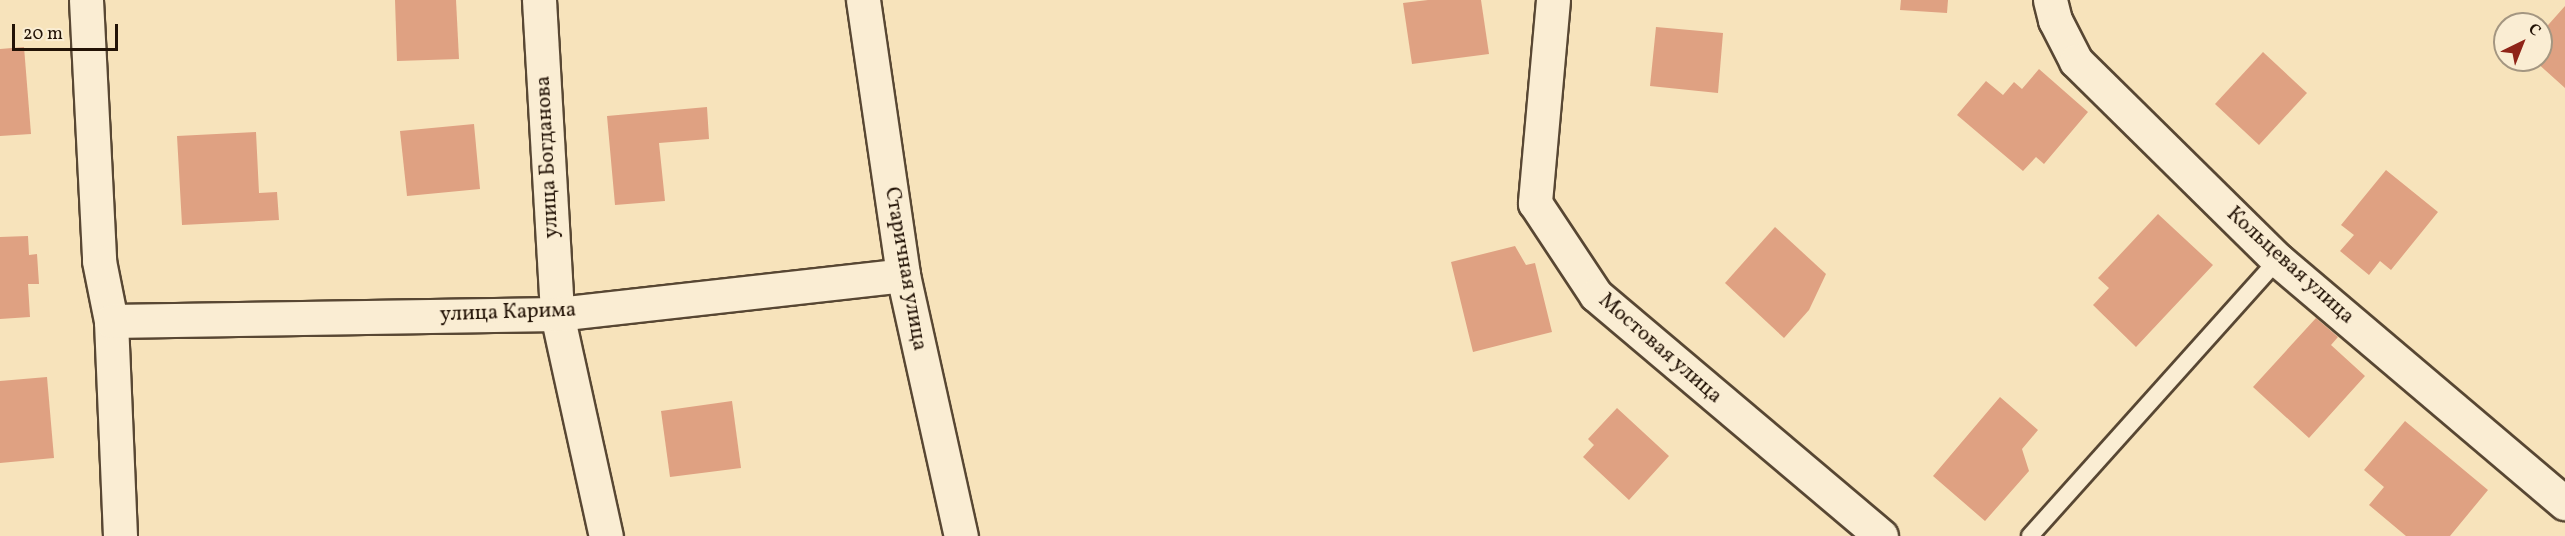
<!DOCTYPE html>
<html>
<head>
<meta charset="utf-8">
<style>
	body { margin:0 }
	#map { position:relative; width:2565px; height:536px; overflow:hidden; background:#f7e3bb; font-family:Vollkorn,serif }
	div>[style] { position:absolute }
	.building>* { inset:0; background:#dfa182 }
	.roads { filter:drop-shadow(2px 0 #584733) drop-shadow(-2px 0 #584733) drop-shadow(0 2px #584733) drop-shadow(0 -2px #584733) }
	.service>* { height:16px; margin:-8px; padding:0 8px; transform-origin:8px; border-radius:8px; background:#faedd3 }
	.minor>* { height:33px; margin:-16.5px; padding:0 16.5px; transform-origin:16.5px; border-radius:16.5px; background:#faedd3 }
	span { translate:-50% -50%; white-space:nowrap; text-align:center; line-height:1.15; -webkit-text-stroke:4.5px #faedd3; paint-order:stroke }
	.street-label { font-size:21px; color:#231306 }
	.north { position:absolute; left:2493px; top:12px; width:60px; height:60px; box-sizing:border-box; background:#faedd3; border:2px solid #a49681; border-radius:50%; rotate:43deg; font-size:16px; font-weight:700; line-height:24px; text-align:center; color:#231306 }
	.north::after { content:''; display:block; margin:auto; width:21px; height:27px; background:#8f2418; clip-path:polygon(50% 0,100% 100%,50% 72%,0 100%) }
	.scale { position:absolute; left:12px; top:24px; width:106px; height:27px; box-sizing:border-box; border:3px solid #231306; border-top:0; padding-left:8px; font-size:18px; line-height:21px; white-space:nowrap; color:#231306; -webkit-text-stroke:4px #faedd3; paint-order:stroke }
</style>
</head>
<body>
<div id="map">
	<div class="building">
		<i style="clip-path:polygon(395px 0,456px 0,459px 59px,397px 61px)"></i>
		<i style="clip-path:polygon(1428px 0,1481px 0,1489px 54px,1412px 64px,1403px 3px)"></i>
		<i style="clip-path:polygon(1901px 0,1948px 0,1947px 13px,1900px 10px)"></i>
		<i style="clip-path:polygon(2565px 6px,2565px 88px,2534px 60px,2541px 60px,2541px 33px)"></i>
		<i style="clip-path:polygon(1656px 27px,1723px 33px,1718px 93px,1650px 86px)"></i>
		<i style="clip-path:polygon(24px 47px,31px 134px,0 136px,0 49px)"></i>
		<i style="clip-path:polygon(2263px 52px,2307px 93px,2259px 145px,2215px 104px)"></i>
		<i style="clip-path:polygon(2039px 69px,2088px 112px,2044px 164px,2036px 157px,2023px 171px,1957px 115px,1986px 81px,2003px 95px,2014px 82px,2022px 89px)"></i>
		<i style="clip-path:polygon(707px 107px,709px 139px,659px 143px,665px 201px,615px 205px,607px 116px)"></i>
		<i style="clip-path:polygon(474px 124px,480px 189px,407px 196px,400px 131px)"></i>
		<i style="clip-path:polygon(256px 132px,259px 193px,277px 192px,279px 220px,182px 225px,177px 136px)"></i>
		<i style="clip-path:polygon(2386px 170px,2438px 212px,2391px 270px,2380px 261px,2369px 275px,2340px 251px,2354px 235px,2341px 225px)"></i>
		<i style="clip-path:polygon(2158px 214px,2213px 265px,2136px 347px,2093px 305px,2109px 288px,2098px 278px)"></i>
		<i style="clip-path:polygon(1775px 227px,1826px 274px,1809px 310px,1784px 338px,1725px 283px)"></i>
		<i style="clip-path:polygon(28px 236px,29px 255px,37px 254px,39px 284px,28px 284px,30px 317px,0 319px,0 237px)"></i>
		<i style="clip-path:polygon(1515px 246px,1526px 265px,1535px 263px,1552px 332px,1473px 352px,1451px 262px)"></i>
		<i style="clip-path:polygon(2316px 318px,2338px 337px,2331px 345px,2365px 376px,2309px 438px,2253px 387px)"></i>
		<i style="clip-path:polygon(47px 377px,54px 458px,0 463px,0 381px)"></i>
		<i style="clip-path:polygon(2000px 397px,2038px 430px,2022px 449px,2029px 471px,1985px 521px,1933px 476px)"></i>
		<i style="clip-path:polygon(732px 401px,741px 468px,670px 477px,661px 411px)"></i>
		<i style="clip-path:polygon(1617px 408px,1669px 456px,1629px 500px,1583px 457px,1594px 445px,1588px 439px)"></i>
		<i style="clip-path:polygon(2405px 421px,2488px 490px,2450px 536px,2406px 536px,2369px 505px,2384px 487px,2364px 470px)"></i>
	</div>
	<div class="roads">
		<div class="service">
			<i style="left:2030px;top:536px;width:371px;rotate:-48.1deg"></i>
		</div>
		<div class="minor">
			<i style="left:86px;top:0;width:261px;rotate:87.1deg"></i>
			<i style="left:99px;top:261px;width:61px;rotate:78.7deg"></i>
			<i style="left:539px;top:0;width:315px;rotate:86.7deg"></i>
			<i style="left:557px;top:314px;width:227px;rotate:77.6deg"></i>
			<i style="left:863px;top:0;width:278px;rotate:81.7deg"></i>
			<i style="left:903px;top:275px;width:267px;rotate:77.5deg"></i>
			<i style="left:1553px;top:0;width:204px;rotate:95.1deg"></i>
			<i style="left:1535px;top:203px;width:110px;rotate:56.5deg"></i>
			<i style="left:1596px;top:295px;width:373px;rotate:40.2deg"></i>
			<i style="left:2050px;top:0;width:21px;rotate:76deg"></i>
			<i style="left:2055px;top:20px;width:46px;rotate:62.9deg"></i>
			<i style="left:2076px;top:61px;width:284px;rotate:44.6deg"></i>
			<i style="left:2278px;top:260px;width:376px;rotate:40.3deg"></i>
			<i style="left:120px;top:536px;width:215px;rotate:-92.4deg"></i>
			<i style="left:111px;top:321px;width:446px;rotate:-0.9deg"></i>
			<i style="left:557px;top:314px;width:348px;rotate:-6.4deg"></i>
		</div>
	</div>
	<div class="street-label">
		<span style="left:548px;top:157px;rotate:-93deg">улица Богданова</span>
		<span style="left:2290px;top:266px;rotate:42deg">Кольцевая улица</span>
		<span style="left:905px;top:269px;rotate:80deg">Старичная улица</span>
		<span style="left:508px;top:313px;rotate:-2deg">улица Карима</span>
		<span style="left:1660px;top:349px;rotate:41deg">Мостовая улица</span>
	</div>
	<div class="north">С</div>
	<div class="scale">20 m</div>
</div>
</body>
</html>
